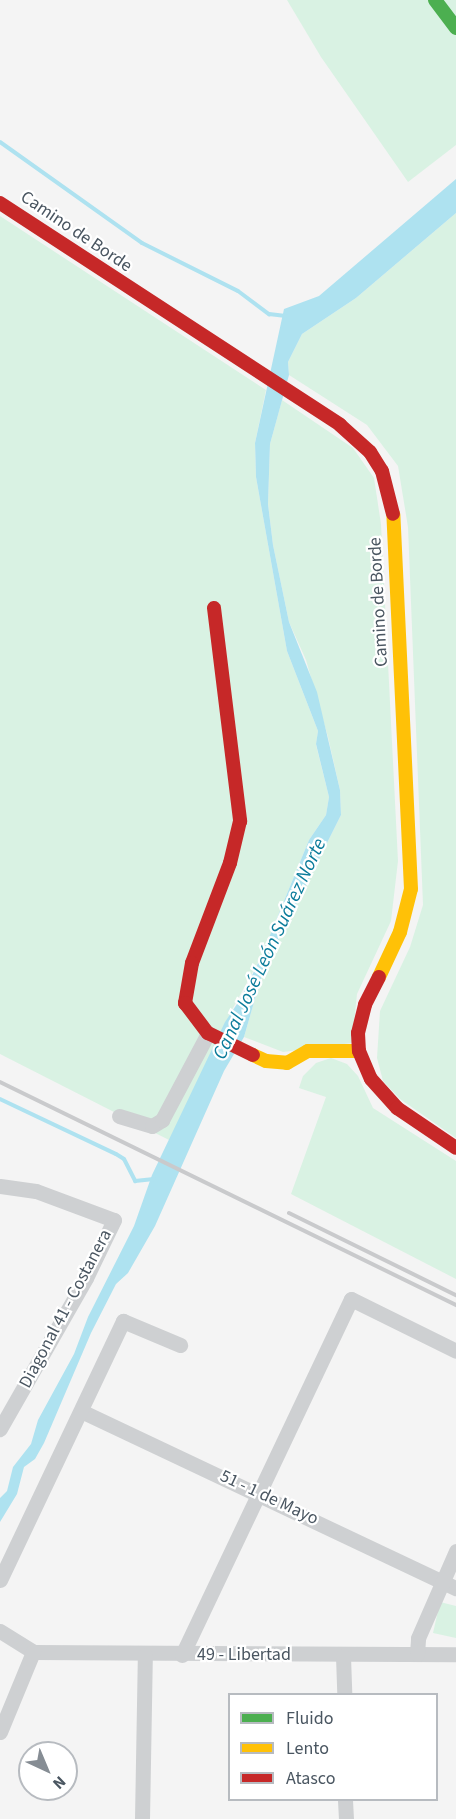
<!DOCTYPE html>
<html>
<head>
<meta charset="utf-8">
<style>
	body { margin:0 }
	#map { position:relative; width:456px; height:1819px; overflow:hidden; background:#f4f4f4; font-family:"Source Sans 3",sans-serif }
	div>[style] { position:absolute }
	.green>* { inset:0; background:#d9f2e3 }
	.water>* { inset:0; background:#aee2f0 }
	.stream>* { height:4px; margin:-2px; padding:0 2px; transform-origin:2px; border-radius:2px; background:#aee2f0 }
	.street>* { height:15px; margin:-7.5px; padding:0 7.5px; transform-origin:7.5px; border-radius:7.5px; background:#ced0d2 }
	.fast>* { height:14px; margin:-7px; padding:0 7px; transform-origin:7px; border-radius:7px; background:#4caf50 }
	.slow>* { height:14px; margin:-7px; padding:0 7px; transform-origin:7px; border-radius:7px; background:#ffc107 }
	.jam>* { height:14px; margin:-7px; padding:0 7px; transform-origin:7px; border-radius:7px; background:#c62828 }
	.rail>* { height:4px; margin:-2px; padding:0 2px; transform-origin:2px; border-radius:2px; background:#c9cacc }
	span { translate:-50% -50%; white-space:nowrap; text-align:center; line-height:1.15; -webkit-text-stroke:4.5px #fff; paint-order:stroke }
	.street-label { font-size:18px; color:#4a5661 }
	.water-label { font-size:20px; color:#0c7c9b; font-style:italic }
	.legend { position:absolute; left:228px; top:1693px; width:210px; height:108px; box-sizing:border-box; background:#fff; border:2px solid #b7bbc0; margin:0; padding:8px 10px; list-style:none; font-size:18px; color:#4a5661 }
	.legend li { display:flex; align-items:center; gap:12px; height:30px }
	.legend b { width:30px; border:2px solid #b7bbc0 }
	.north { position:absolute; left:18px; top:1741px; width:60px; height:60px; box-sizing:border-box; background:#fff; border:2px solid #b7bbc0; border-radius:50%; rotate:136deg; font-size:16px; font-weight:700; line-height:24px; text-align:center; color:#4a5661 }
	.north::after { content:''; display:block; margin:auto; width:21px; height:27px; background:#868d94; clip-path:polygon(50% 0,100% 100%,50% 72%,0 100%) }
</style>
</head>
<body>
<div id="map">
	<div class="green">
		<i style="clip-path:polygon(287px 0,456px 0,456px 145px,408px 182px,321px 57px)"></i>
		<i style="clip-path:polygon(456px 213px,456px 1138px,400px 1099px,383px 1081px,377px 1058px,380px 1011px,410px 947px,423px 905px,408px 527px,398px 466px,367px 425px,289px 375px,288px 362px,302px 334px,356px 298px)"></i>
		<i style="clip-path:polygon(0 216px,266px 390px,255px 443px,256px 477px,287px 651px,318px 731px,316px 745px,329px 797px,326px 815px,309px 840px,261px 957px,233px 1008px,171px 1141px,0 1054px)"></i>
		<i style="clip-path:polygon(282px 400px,353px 448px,374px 478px,381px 524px,398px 861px,391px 921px,357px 994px,352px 1043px,283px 1052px,244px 1037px,263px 971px,341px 815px,340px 790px,328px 737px,306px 660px,289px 622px,273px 545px,268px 504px,270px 444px)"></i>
		<i style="clip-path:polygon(331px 1058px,347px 1064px,358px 1076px,373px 1108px,456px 1161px,456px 1279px,291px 1194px,326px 1097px,299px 1088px,303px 1076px,316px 1063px)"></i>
		<i style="clip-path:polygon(440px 1602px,456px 1606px,456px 1638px,433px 1633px)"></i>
	</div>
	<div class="water">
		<i style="clip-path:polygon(456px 179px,456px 213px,356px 298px,302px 334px,288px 362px,289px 375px,270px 444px,268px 504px,273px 545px,289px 622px,317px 692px,340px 790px,341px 815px,263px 971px,244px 1037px,224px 1071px,155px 1226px,128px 1273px,116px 1284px,91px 1333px,44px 1443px,35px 1459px,24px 1467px,17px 1494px,0 1522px,0 1498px,7px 1491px,13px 1467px,31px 1444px,38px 1420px,74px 1354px,88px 1317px,134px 1226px,152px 1175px,225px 1022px,241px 998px,261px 957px,309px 840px,326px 815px,329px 797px,316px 744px,318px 731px,287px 651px,256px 477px,255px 443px,284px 309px,319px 296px)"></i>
	</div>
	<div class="stream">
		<i style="left:0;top:142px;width:174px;rotate:35.4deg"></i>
		<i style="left:142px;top:243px;width:107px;rotate:26.6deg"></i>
		<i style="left:238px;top:291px;width:39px;rotate:37deg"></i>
		<i style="left:269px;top:314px;width:17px;rotate:7deg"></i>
		<i style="left:0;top:1099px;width:128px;rotate:25.4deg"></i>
		<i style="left:116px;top:1154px;width:9px;rotate:32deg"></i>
		<i style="left:124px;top:1159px;width:25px;rotate:63deg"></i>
		<i style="left:135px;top:1181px;width:19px;rotate:-6deg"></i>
	</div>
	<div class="street">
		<i style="left:119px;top:1116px;width:34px;rotate:17deg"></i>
		<i style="left:152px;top:1126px;width:12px;rotate:-31deg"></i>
		<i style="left:162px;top:1120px;width:98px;rotate:-62.1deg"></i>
		<i style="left:0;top:1186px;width:36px;rotate:8deg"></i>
		<i style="left:36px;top:1191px;width:83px;rotate:20.4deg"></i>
		<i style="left:114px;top:1220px;width:64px;rotate:115.8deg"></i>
		<i style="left:86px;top:1278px;width:174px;rotate:119.7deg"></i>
		<i style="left:81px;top:1411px;width:415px;rotate:25.3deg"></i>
		<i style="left:0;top:1580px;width:287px;rotate:-64.6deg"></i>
		<i style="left:123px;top:1321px;width:62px;rotate:22.8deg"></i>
		<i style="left:0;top:1631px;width:39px;rotate:32deg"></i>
		<i style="left:33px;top:1652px;width:423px;rotate:0.3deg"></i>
		<i style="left:417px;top:1654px;width:16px;rotate:-86deg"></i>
		<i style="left:418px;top:1638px;width:95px;rotate:-66.4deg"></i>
		<i style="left:182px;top:1655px;width:394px;rotate:-64.6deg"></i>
		<i style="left:351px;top:1299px;width:117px;rotate:26.3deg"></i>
		<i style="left:343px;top:1656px;width:38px;rotate:88deg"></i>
		<i style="left:0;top:1732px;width:87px;rotate:-67.6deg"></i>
		<i style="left:345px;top:1800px;width:19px;rotate:87deg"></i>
		<i style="left:142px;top:1819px;width:164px;rotate:-89deg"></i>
	</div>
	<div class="fast">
		<i style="left:435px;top:0;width:35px;rotate:53deg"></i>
	</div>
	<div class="slow">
		<i style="left:379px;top:977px;width:50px;rotate:-65deg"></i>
		<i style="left:400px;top:932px;width:44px;rotate:-75.7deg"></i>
		<i style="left:411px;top:889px;width:375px;rotate:-92.7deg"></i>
		<i style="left:253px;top:1055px;width:14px;rotate:25deg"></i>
		<i style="left:266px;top:1061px;width:21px;rotate:5deg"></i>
		<i style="left:287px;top:1063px;width:24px;rotate:-30deg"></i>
		<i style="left:308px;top:1051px;width:51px"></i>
	</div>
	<div class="jam">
		<i style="left:0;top:203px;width:406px;rotate:33.1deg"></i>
		<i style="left:340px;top:425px;width:40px;rotate:42deg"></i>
		<i style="left:370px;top:452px;width:22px;rotate:58deg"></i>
		<i style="left:382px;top:471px;width:44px;rotate:75.7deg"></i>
		<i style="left:214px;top:608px;width:215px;rotate:83deg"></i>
		<i style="left:240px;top:821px;width:43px;rotate:103.4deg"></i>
		<i style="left:230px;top:863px;width:107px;rotate:110.8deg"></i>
		<i style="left:192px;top:963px;width:41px;rotate:99.9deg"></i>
		<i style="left:185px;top:1003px;width:38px;rotate:53deg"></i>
		<i style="left:208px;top:1033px;width:50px;rotate:26.1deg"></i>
		<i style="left:379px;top:977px;width:31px;rotate:117deg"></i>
		<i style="left:365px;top:1005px;width:29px;rotate:104deg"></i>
		<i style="left:358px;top:1033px;width:18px;rotate:87deg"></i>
		<i style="left:359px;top:1051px;width:30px;rotate:67deg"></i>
		<i style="left:371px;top:1079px;width:39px;rotate:48deg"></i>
		<i style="left:397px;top:1108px;width:71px;rotate:34.1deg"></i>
	</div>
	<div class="rail">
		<i style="left:0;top:1082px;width:508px;rotate:26.06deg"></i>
		<i style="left:289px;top:1213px;width:186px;rotate:26.2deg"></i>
	</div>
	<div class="street-label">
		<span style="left:76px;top:232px;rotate:34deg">Camino de Borde</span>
		<span style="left:379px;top:602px;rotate:-93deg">Camino de Borde</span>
		<span style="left:66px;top:1309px;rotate:-62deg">Diagonal 41 - Costanera</span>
		<span style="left:269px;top:1498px;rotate:25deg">51 - 1 de Mayo</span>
		<span style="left:244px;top:1655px">49 - Libertad</span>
	</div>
	<div class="water-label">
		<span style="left:270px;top:949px;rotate:-65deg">Canal José León Suárez Norte</span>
	</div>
	<ul class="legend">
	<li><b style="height:8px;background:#4caf50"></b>Fluido</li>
	<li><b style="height:8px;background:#ffc107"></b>Lento</li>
	<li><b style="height:8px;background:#c62828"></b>Atasco</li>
	</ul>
	<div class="north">N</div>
</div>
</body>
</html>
